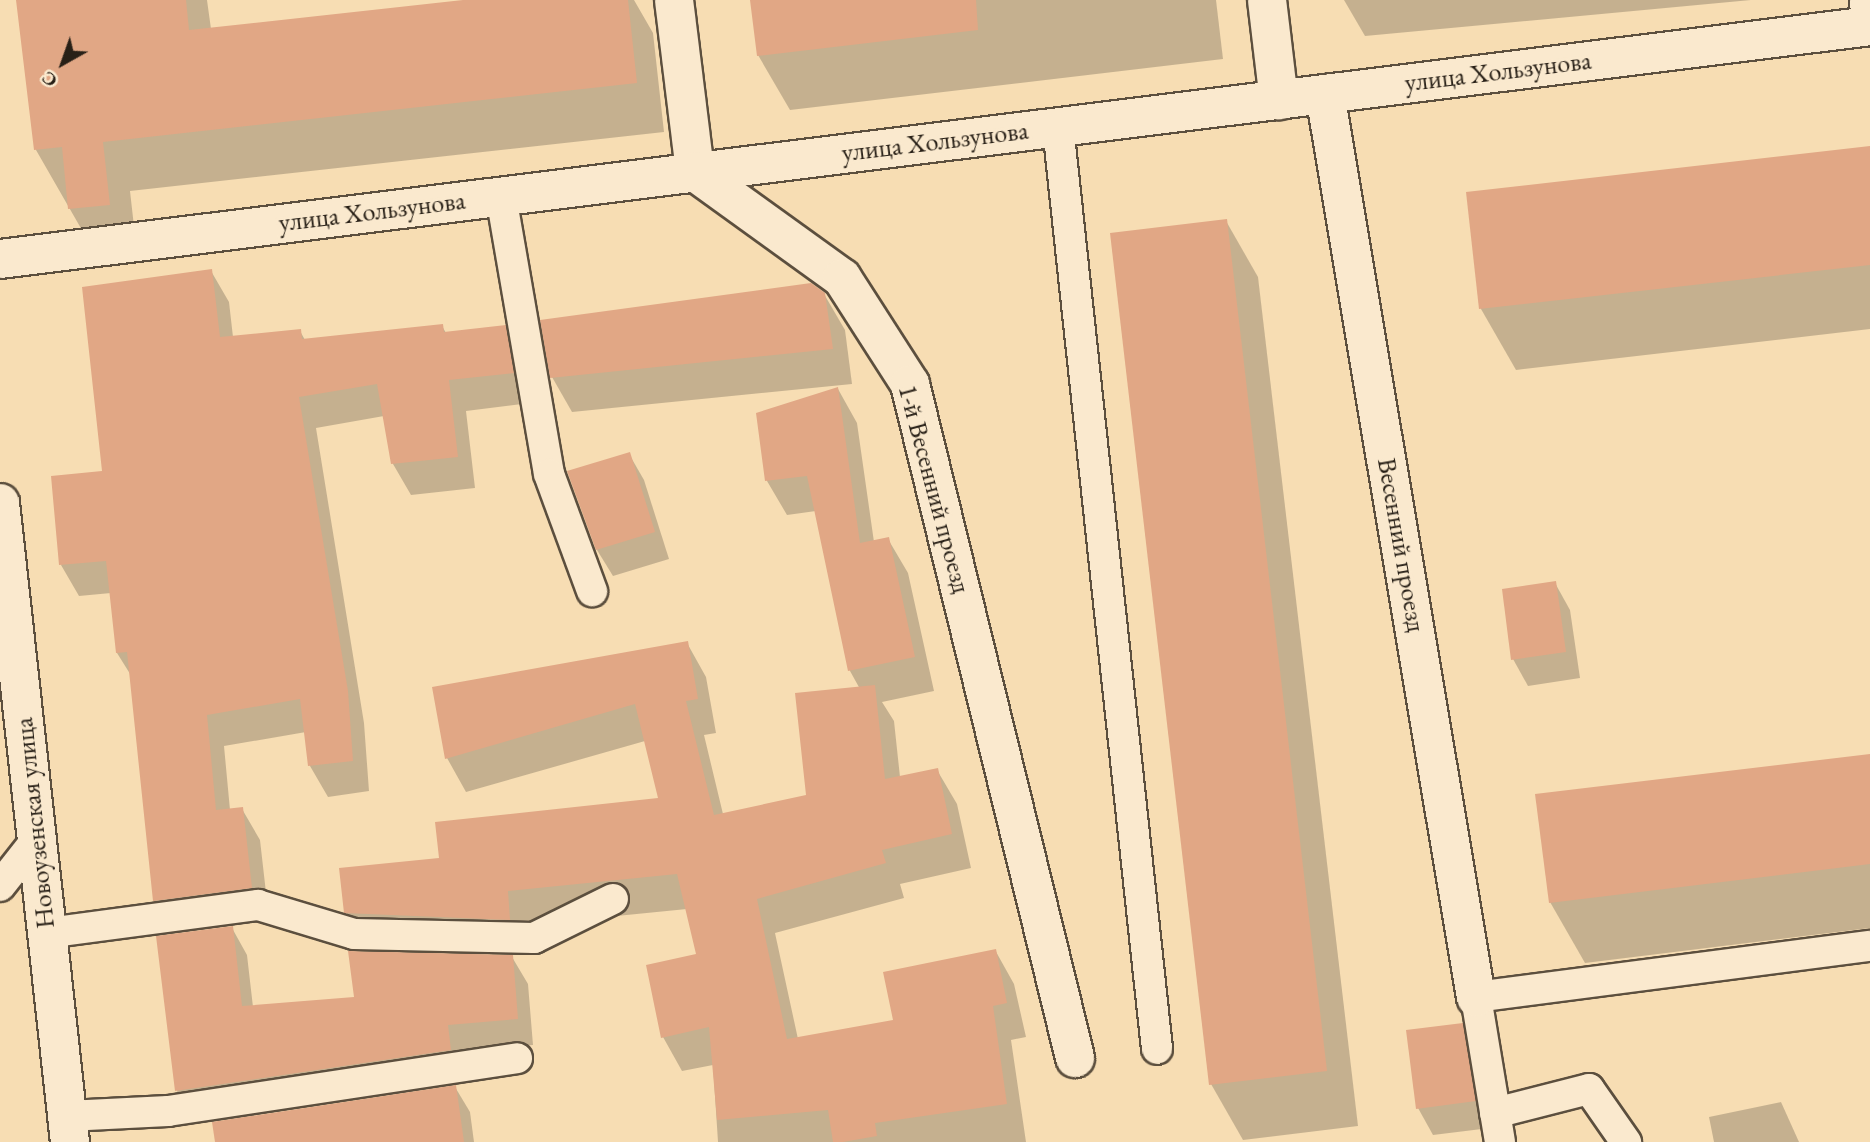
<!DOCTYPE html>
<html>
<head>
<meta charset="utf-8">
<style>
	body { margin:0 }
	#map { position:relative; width:1870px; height:1142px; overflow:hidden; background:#f7ddb3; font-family:"EB Garamond",serif }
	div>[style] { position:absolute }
	.shadow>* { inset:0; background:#0003 }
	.building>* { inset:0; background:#e1a785 }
	.roads { filter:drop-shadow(2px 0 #5c4f3e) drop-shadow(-2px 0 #5c4f3e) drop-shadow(0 2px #5c4f3e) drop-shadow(0 -2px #5c4f3e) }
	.lane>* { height:30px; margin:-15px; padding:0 15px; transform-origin:15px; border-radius:15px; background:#fae9ce }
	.street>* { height:38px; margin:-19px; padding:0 19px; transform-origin:19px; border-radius:19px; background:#fae9ce }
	span { translate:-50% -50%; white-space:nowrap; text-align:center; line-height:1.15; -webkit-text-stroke:6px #fae9ce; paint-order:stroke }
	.street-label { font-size:26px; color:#282017 }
	.north { position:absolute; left:28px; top:28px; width:70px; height:70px; -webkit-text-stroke:5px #fae9ce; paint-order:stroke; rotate:220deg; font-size:19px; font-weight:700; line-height:28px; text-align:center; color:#282017 }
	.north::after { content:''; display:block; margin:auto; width:24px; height:32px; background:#282017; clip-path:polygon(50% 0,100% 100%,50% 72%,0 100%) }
</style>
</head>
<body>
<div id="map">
	<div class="shadow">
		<i style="clip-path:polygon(18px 0,207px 0,211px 29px,479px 0,634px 0,653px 33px,664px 132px,130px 191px,137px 253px,98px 258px,36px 150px)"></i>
		<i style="clip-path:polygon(751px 0,1216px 0,1223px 59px,790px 110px,758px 55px)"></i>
		<i style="clip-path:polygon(1344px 0,1751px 0,1365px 36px)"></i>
		<i style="clip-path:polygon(1870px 148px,1870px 329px,1516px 370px,1481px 309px,1468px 194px)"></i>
		<i style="clip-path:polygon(1226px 221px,1258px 277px,1358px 1126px,1243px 1140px,1211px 1084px)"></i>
		<i style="clip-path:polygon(211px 271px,229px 302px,233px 337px,300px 331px,305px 340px,442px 326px,446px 333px,505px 327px,522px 358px,530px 403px,466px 411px,475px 488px,411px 495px,393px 464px,384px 416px,316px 428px,364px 723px,369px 791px,328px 797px,310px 766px,306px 732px,224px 746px,230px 810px,242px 809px,260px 840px,269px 919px,172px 932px,154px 901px,132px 677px,117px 653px,111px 593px,79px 596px,61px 565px)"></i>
		<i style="clip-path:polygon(824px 294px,845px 330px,852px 384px,572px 412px,552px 377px)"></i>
		<i style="clip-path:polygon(838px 389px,857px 423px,874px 542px,888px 539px,908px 573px,934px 691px,882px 702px,894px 721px,900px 777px,937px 770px,957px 804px,971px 868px,900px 884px,904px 898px,775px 933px,798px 1039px,895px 1022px,995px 950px,1014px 984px,1026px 1037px,1011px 1040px,1026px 1142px,718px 1142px,713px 1065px,682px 1071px,663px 1037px,698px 956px,687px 909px,526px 925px,529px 954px,481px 952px,512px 957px,528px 984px,533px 1045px,462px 1051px,465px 1077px,192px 1117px,177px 1091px,232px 928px,247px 955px,253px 1007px,356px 999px,384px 952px,366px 947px,346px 912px,441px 860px,660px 799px,645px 741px,466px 792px,447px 758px,687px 643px,706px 677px,716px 733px,704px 735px,723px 814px,808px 797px,860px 689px,850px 671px,816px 511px,787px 515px,767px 481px,758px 414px)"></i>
		<i style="clip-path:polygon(629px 454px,644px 480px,669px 559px,613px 576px,597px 550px)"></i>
		<i style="clip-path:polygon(1555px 583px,1570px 610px,1580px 678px,1528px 686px,1513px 659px)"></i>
		<i style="clip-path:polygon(1870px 756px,1870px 928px,1585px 963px,1550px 902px)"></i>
		<i style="clip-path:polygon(1462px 1025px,1477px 1052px,1490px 1128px,1433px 1135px,1418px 1108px)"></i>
		<i style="clip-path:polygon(455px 1087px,470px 1112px,474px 1142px,216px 1142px)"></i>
		<i style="clip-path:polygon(1781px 1102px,1799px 1142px,1714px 1142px,1709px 1117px)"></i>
	</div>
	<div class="building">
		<i style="clip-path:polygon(16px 0,186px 0,189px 30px,463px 0,628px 0,637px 83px,103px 142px,110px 205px,68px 209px,62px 147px,34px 150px)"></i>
		<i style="clip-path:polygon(750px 0,976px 0,978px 30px,757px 56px)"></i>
		<i style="clip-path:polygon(1870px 146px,1870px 265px,1479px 309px,1466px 192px)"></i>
		<i style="clip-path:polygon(1227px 219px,1327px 1071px,1209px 1085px,1110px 233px)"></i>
		<i style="clip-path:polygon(212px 269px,220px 337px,301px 329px,302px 339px,443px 324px,444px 332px,506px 325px,514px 373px,449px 380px,458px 457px,391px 464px,377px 384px,299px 397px,348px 691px,353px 761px,308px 766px,300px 699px,207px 715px,216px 810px,243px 807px,252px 888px,153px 901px,127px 652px,116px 653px,106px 561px,59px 565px,51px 476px,102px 471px,82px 287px)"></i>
		<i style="clip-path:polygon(811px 283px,825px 293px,833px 349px,550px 378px,540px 320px)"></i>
		<i style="clip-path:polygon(838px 387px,860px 543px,889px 537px,915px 657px,848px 671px,807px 476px,765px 481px,756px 413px)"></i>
		<i style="clip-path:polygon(630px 452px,655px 532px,596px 550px,567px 471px)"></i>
		<i style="clip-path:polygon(1556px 581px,1566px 652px,1511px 660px,1502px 589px)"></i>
		<i style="clip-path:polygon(688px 641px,698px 699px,686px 701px,714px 815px,806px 795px,795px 693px,875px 685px,885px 779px,938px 768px,952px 834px,882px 850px,886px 863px,757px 899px,787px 1039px,893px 1020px,883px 972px,996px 949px,1007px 1003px,993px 1006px,1007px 1104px,875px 1123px,877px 1136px,843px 1142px,833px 1142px,828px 1110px,717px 1120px,709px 1027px,661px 1038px,646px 965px,696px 954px,677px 874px,508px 891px,510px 920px,344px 913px,339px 868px,439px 858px,435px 822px,658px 798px,635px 704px,445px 759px,432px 687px)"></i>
		<i style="clip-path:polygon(1870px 754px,1870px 864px,1549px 903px,1535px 794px)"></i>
		<i style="clip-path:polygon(233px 926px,242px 1006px,354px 997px,348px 951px,513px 955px,518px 1019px,448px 1025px,451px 1050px,175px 1091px,156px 936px)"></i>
		<i style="clip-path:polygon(1463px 1023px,1476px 1101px,1416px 1109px,1406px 1030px)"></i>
		<i style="clip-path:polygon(456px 1085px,464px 1142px,215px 1142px,212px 1122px)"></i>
	</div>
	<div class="roads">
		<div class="lane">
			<i style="left:1865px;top:0;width:27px;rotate:86deg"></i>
			<i style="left:1058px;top:127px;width:927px;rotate:83.87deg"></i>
			<i style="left:501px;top:196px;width:282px;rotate:80.2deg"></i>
			<i style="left:549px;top:474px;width:125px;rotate:69.8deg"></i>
			<i style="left:0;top:886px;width:60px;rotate:-51.8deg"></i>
			<i style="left:47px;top:933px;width:213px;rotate:-7.6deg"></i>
			<i style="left:258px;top:905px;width:100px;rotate:16.8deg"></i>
			<i style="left:354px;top:934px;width:180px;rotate:1.3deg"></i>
			<i style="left:534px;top:938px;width:88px;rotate:-26.3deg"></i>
			<i style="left:1495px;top:1113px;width:97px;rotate:-14.3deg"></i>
			<i style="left:1589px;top:1089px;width:65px;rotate:55.1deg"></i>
			<i style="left:67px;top:1116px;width:101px;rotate:-2.8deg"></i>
			<i style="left:168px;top:1111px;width:353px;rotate:-8.6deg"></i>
			<i style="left:1500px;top:1142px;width:147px;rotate:-99.4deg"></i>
			<i style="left:1476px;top:997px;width:397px;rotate:-7.4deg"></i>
		</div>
		<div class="street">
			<i style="left:674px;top:0;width:173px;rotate:83deg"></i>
			<i style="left:695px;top:172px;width:181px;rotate:35.8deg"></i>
			<i style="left:842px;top:278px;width:126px;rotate:57.3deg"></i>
			<i style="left:910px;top:384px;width:694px;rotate:76.24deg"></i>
			<i style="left:1267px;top:0;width:101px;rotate:83.2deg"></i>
			<i style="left:1325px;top:94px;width:916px;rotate:80.51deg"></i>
			<i style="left:0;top:259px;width:1884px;rotate:-7.1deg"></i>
			<i style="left:0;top:503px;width:643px;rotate:83.75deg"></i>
		</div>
	</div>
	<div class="street-label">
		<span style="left:1498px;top:72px;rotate:-7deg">улица Хользунова</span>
		<span style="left:935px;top:142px;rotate:-7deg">улица Хользунова</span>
		<span style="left:372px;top:212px;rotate:-7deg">улица Хользунова</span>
		<span style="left:934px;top:489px;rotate:75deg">1-й Весенний проезд</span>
		<span style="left:1401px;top:545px;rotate:80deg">Весенний проезд</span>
		<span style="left:35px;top:823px;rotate:-96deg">Новоузенская улица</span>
	</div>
	<div class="north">С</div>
</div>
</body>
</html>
